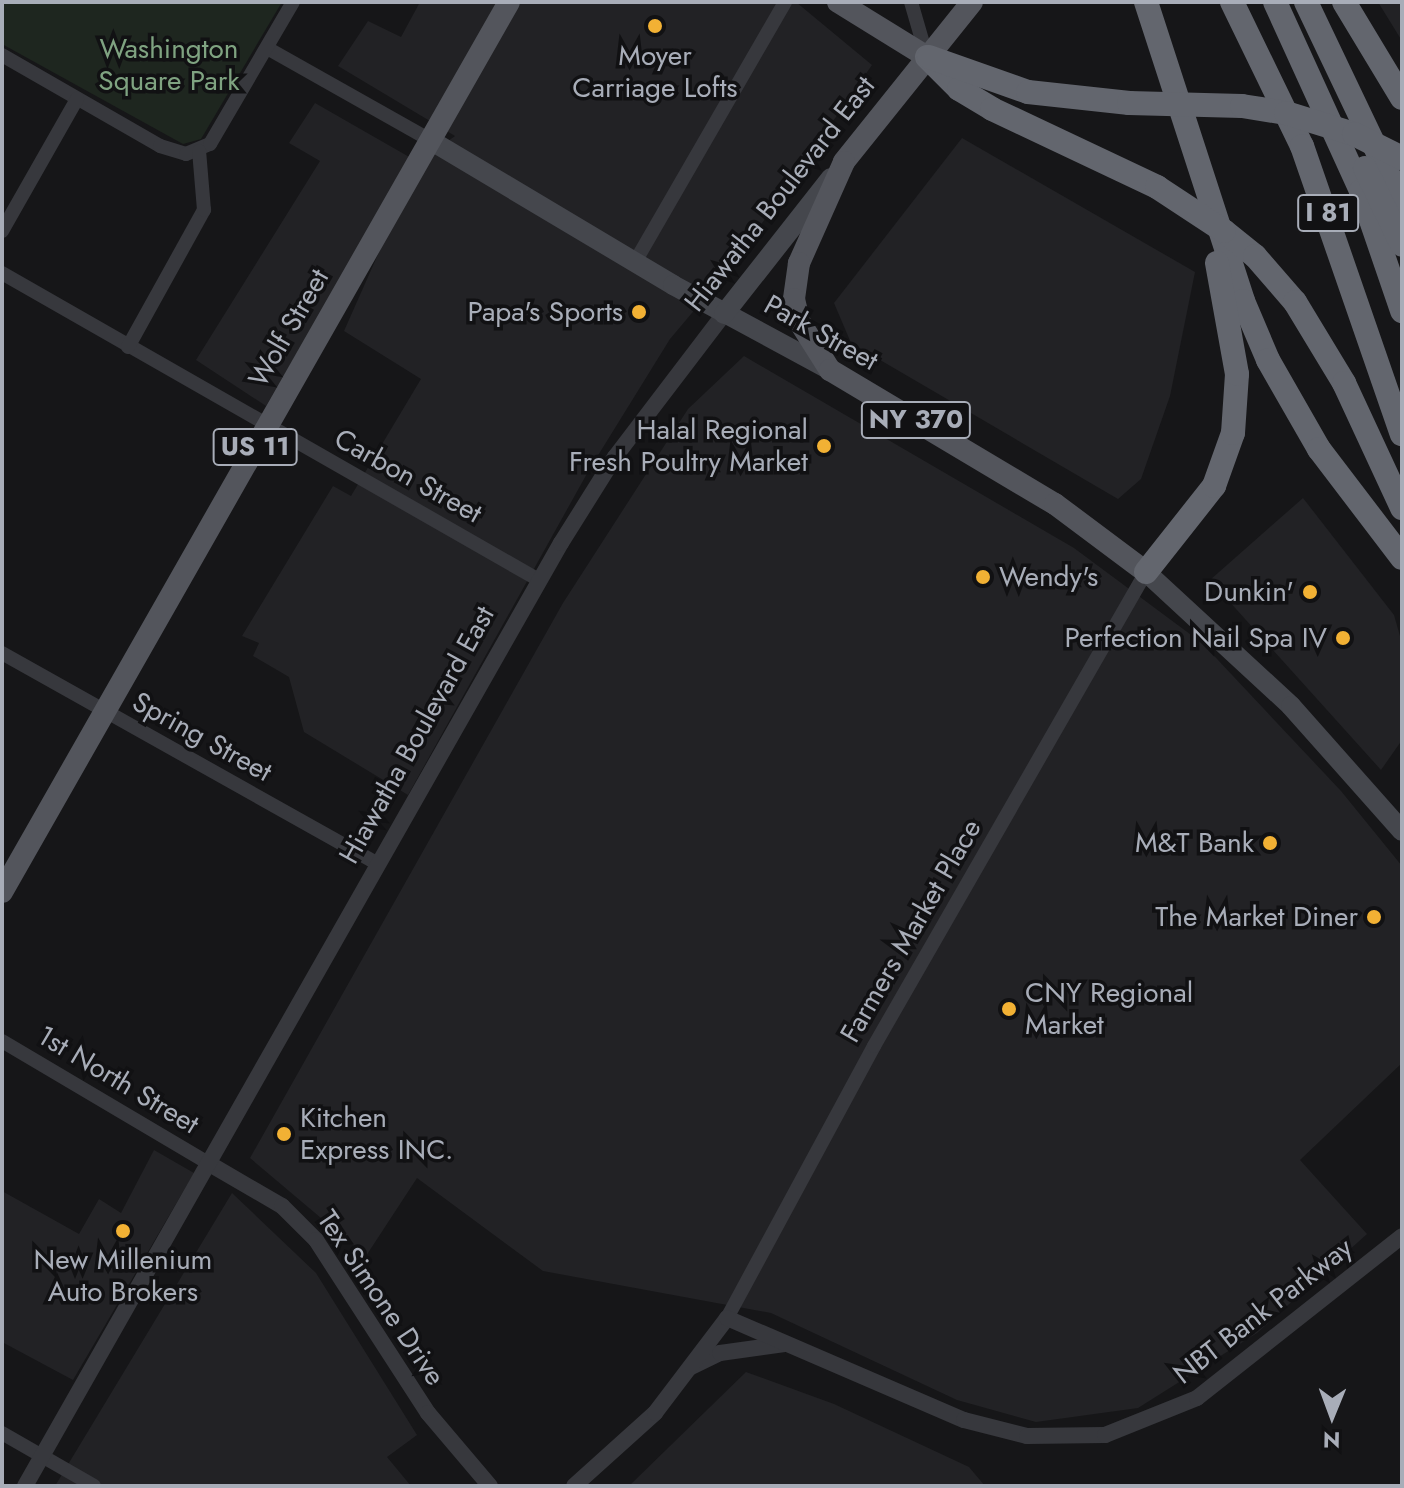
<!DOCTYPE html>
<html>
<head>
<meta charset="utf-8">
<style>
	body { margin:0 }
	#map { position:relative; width:1404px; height:1488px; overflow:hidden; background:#161618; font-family:Jost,sans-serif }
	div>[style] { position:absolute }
	.built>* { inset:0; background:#222225 }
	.green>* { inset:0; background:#1e261f }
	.minor>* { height:14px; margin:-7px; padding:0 7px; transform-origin:7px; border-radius:7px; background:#37383d }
	.tertiary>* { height:16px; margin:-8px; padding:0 8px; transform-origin:8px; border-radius:8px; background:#37383d }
	.secondary>* { height:20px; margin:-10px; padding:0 10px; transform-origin:10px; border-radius:10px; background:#45474d }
	.primary>* { height:22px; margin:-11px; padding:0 11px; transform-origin:11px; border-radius:11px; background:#53555c }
	.motorway>* { height:24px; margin:-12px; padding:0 12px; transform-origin:12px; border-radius:12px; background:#63666e }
	.motorway-bridge>* { height:24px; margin:-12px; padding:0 12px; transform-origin:12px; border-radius:12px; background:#63666e }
	.dots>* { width:22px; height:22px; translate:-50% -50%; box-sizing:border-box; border:4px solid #111113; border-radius:50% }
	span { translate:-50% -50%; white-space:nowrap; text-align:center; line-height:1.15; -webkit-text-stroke:7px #111113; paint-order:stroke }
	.shield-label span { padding:2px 6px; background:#111113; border:2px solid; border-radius:6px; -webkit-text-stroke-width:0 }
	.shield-label { font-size:26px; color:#a8adb8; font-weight:700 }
	.park-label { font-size:28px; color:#7fa381 }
	.poi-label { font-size:28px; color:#a8adb8 }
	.right { translate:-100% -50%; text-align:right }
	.left { translate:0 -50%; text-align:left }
	.street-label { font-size:28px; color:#a8adb8 }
	.frame { position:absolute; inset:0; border:4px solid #a8adb8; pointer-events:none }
	.north { position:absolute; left:1292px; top:1376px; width:80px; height:80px; -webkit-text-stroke:6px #111113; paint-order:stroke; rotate:181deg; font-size:22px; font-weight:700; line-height:32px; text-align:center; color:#a8adb8 }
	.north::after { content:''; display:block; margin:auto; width:28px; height:36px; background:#a8adb8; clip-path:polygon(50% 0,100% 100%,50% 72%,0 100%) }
</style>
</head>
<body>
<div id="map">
	<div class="built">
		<i style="clip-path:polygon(420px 2px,796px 2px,872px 65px,735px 262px,670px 339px,589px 470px,408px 795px,304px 732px,289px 677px,253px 656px,259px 643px,242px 636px,333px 486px,351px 496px,421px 379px,344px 331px,419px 162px,455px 136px,338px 66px,368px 21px,401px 37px)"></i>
		<i style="clip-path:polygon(1378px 2px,1402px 2px,1402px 41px)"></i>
		<i style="clip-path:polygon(315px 103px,411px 158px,266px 406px,196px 360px,320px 161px,289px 143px)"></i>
		<i style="clip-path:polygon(962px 138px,1195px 272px,1170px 396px,1141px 479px,1118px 499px,851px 343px,834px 303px)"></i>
		<i style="clip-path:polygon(744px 356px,1074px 548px,1202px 643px,1341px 791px,1402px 866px,1402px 1063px,1300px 1160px,1367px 1234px,1257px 1333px,1138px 1408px,1036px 1422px,957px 1400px,771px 1313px,543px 1271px,417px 1178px,366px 1256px,250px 1158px,563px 603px,688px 409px)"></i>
		<i style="clip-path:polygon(1303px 498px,1394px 615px,1402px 643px,1402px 740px,1381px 770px,1210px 580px)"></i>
		<i style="clip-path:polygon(154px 1150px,194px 1173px,73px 1380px,2px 1342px,2px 1191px,79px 1234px,99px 1199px,121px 1213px)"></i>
		<i style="clip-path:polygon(232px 1193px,316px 1273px,417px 1435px,387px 1457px,411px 1486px,55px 1486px)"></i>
		<i style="clip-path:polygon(746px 1372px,834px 1404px,969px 1467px,985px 1486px,629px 1486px)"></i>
	</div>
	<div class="green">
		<i style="clip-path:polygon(2px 2px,282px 2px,201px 139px,183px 144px,2px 44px)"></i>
	</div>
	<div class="minor">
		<i style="left:911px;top:2px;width:57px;rotate:73.8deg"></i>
		<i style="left:267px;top:48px;width:187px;rotate:29.4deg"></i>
		<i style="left:2px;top:55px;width:182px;rotate:29.9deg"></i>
		<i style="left:160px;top:146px;width:27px;rotate:17deg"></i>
		<i style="left:186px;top:154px;width:26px;rotate:-23deg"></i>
		<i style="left:210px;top:144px;width:164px;rotate:-59.7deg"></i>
		<i style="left:2px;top:231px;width:152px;rotate:-60.4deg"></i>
		<i style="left:635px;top:262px;width:300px;rotate:-60deg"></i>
		<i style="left:2px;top:273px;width:619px;rotate:29.76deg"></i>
		<i style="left:128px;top:347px;width:157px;rotate:-61deg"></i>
		<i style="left:204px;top:210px;width:59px;rotate:-94.8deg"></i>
		<i style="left:2px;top:653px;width:431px;rotate:29.3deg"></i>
		<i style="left:2px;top:1041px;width:239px;rotate:30.6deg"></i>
		<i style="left:727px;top:1318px;width:309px;rotate:-61.6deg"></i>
		<i style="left:874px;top:1046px;width:546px;rotate:-60.15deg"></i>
		<i style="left:2px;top:1433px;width:106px;rotate:29.9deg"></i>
	</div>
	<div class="tertiary">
		<i style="left:208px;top:1163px;width:86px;rotate:30.2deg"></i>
		<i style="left:282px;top:1206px;width:48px;rotate:45deg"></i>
		<i style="left:316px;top:1240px;width:206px;rotate:57.1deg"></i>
		<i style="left:428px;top:1413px;width:96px;rotate:49.7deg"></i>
		<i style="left:691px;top:1367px;width:32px;rotate:-26deg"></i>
		<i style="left:720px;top:1353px;width:65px;rotate:-8deg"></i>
		<i style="left:25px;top:1486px;width:1085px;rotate:-60.39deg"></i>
		<i style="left:561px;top:543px;width:102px;rotate:-57.9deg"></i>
		<i style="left:615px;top:457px;width:180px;rotate:-52.7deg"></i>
		<i style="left:574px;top:1486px;width:109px;rotate:-42deg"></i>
		<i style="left:655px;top:1413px;width:119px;rotate:-52.8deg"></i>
		<i style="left:727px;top:1318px;width:258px;rotate:23.3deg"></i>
		<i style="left:964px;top:1420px;width:65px;rotate:14.3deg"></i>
		<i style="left:1027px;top:1436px;width:78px;rotate:-0.7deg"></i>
		<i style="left:1105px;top:1435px;width:99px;rotate:-21.9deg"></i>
		<i style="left:1197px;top:1398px;width:261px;rotate:-38.3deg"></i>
	</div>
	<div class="secondary">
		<i style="left:430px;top:140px;width:283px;rotate:30.8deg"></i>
		<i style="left:673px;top:285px;width:179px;rotate:28.4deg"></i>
		<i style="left:724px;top:314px;width:173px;rotate:-51.8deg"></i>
		<i style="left:1146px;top:572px;width:197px;rotate:42.7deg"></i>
		<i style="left:1291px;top:706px;width:167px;rotate:48.4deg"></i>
	</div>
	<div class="primary">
		<i style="left:838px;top:2px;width:105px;rotate:31.7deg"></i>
		<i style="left:972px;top:2px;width:205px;rotate:128.7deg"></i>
		<i style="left:844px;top:162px;width:111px;rotate:114deg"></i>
		<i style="left:799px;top:263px;width:36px;rotate:98deg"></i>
		<i style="left:794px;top:299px;width:23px;rotate:77deg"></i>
		<i style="left:799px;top:321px;width:58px;rotate:57.7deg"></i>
		<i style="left:830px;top:370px;width:262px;rotate:30.8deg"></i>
		<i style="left:1055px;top:504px;width:114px;rotate:36.8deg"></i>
		<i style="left:2px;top:892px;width:1024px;rotate:-60.33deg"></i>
	</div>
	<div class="motorway">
		<i style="left:1146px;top:2px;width:314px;rotate:72deg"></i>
		<i style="left:1243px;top:301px;width:64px;rotate:67deg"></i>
		<i style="left:1268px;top:360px;width:103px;rotate:60.2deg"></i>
		<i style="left:1319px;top:449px;width:137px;rotate:52.7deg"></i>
		<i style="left:1232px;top:2px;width:160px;rotate:64.1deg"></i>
		<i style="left:1302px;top:146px;width:305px;rotate:70.9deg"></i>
		<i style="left:1275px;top:2px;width:208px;rotate:65.5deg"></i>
		<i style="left:1361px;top:191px;width:127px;rotate:71.1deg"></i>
		<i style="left:1306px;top:2px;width:223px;rotate:64.5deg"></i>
		<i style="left:1344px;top:2px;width:112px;rotate:58.9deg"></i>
		<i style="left:927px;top:57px;width:45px;rotate:45deg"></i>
		<i style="left:959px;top:89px;width:39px;rotate:31deg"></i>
		<i style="left:992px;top:109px;width:183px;rotate:25.3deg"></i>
		<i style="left:929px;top:57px;width:105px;rotate:19.5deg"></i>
		<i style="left:1028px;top:92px;width:102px;rotate:6.2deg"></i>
		<i style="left:1365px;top:168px;width:85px;rotate:64.3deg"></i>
		<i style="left:1224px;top:231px;width:40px;rotate:39deg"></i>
		<i style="left:1255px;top:256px;width:61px;rotate:49deg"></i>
		<i style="left:1295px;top:302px;width:95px;rotate:58.8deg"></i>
		<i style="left:1344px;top:383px;width:138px;rotate:65.1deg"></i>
		<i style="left:1146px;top:572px;width:110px;rotate:-51.7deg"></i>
		<i style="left:1214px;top:486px;width:56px;rotate:-70.3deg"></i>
		<i style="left:1233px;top:433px;width:59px;rotate:-86.1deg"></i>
		<i style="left:1237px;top:374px;width:113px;rotate:-100.2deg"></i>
	</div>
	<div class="motorway-bridge">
		<i style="left:1129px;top:103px;width:113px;rotate:1.5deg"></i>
		<i style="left:1242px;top:106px;width:45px;rotate:9deg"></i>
		<i style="left:1286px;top:113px;width:71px;rotate:17.2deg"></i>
		<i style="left:1354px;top:134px;width:54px;rotate:26.6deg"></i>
		<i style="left:1157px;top:187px;width:80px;rotate:33.3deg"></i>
	</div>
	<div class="dots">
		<i style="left:655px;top:26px;background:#f2b134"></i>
		<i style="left:639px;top:312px;background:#f2b134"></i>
		<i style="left:824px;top:446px;background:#f2b134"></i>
		<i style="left:983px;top:577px;background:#f2b134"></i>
		<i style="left:1310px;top:592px;background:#f2b134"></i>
		<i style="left:1343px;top:638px;background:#f2b134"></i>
		<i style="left:1270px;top:843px;background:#f2b134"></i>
		<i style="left:1374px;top:917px;background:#f2b134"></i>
		<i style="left:1009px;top:1009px;background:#f2b134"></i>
		<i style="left:284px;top:1134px;background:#f2b134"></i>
		<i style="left:123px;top:1231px;background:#f2b134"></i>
	</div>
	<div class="shield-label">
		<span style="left:1328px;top:213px">I 81</span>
		<span style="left:916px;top:420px">NY 370</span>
		<span style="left:255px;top:447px">US 11</span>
	</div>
	<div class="park-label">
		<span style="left:169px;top:65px">Washington<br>Square Park</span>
	</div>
	<div class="poi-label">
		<span style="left:655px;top:72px">Moyer<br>Carriage Lofts</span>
		<span class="right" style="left:623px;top:312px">Papa's Sports</span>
		<span class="right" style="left:808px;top:446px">Halal Regional<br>Fresh Poultry Market</span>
		<span class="left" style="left:999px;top:577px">Wendy's</span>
		<span class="right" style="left:1294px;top:592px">Dunkin'</span>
		<span class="right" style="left:1327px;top:638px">Perfection Nail Spa IV</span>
		<span class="right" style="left:1254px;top:843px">M&amp;T Bank</span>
		<span class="right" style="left:1358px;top:917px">The Market Diner</span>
		<span class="left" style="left:1025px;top:1009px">CNY Regional<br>Market</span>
		<span class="left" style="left:300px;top:1134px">Kitchen<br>Express INC.</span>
		<span style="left:123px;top:1276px">New Millenium<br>Auto Brokers</span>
	</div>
	<div class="street-label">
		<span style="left:780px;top:194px;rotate:-52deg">Hiawatha Boulevard East</span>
		<span style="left:289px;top:328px;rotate:-60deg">Wolf Street</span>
		<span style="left:821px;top:333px;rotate:29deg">Park Street</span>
		<span style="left:408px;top:476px;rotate:29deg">Carbon Street</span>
		<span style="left:417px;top:735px;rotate:-61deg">Hiawatha Boulevard East</span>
		<span style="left:202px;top:737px;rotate:29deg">Spring Street</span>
		<span style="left:911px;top:931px;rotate:-60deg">Farmers Market Place</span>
		<span style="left:118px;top:1080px;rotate:31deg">1st North Street</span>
		<span style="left:381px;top:1298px;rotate:56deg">Tex Simone Drive</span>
		<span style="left:1263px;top:1311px;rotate:-38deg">NBT Bank Parkway</span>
	</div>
	<div class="frame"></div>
	<div class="north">N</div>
</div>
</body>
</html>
